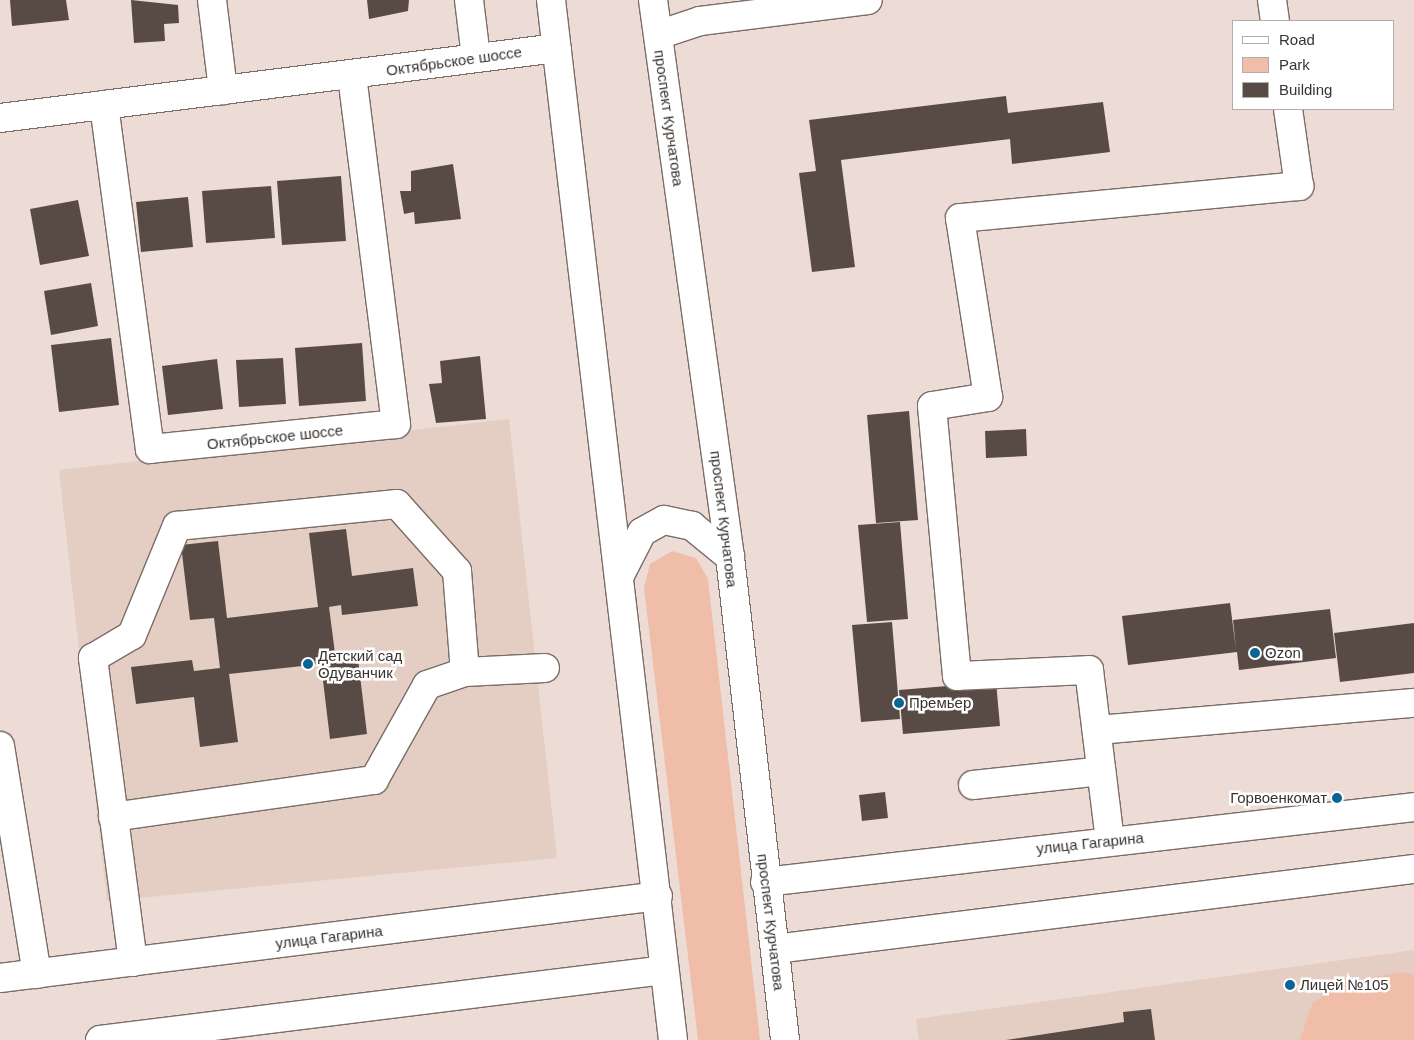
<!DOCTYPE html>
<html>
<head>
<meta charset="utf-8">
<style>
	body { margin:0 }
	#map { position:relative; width:1414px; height:1040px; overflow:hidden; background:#eddcd5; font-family:Arial,sans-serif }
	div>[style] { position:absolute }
	.built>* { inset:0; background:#e4cdc3 }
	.green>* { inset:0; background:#f0bea8 }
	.building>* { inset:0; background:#584b45 }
	.roads { filter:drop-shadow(1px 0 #7a6c66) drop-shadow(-1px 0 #7a6c66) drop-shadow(0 1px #7a6c66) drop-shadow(0 -1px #7a6c66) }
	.minor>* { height:28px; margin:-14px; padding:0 14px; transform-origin:14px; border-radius:14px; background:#fff }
	.major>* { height:28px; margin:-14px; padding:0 14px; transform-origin:14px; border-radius:14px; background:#fff }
	.dots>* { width:14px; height:14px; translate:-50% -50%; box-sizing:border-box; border:2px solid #fff; border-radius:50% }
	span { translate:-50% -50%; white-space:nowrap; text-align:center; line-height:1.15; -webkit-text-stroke:5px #fff; paint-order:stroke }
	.street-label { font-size:15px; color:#393330 }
	.poi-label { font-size:15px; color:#393330 }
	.left { translate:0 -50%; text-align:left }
	.right { translate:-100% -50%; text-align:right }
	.legend { position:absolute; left:1232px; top:20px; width:162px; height:90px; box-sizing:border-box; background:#fff; border:1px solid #b0adac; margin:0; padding:6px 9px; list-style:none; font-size:15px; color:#393330 }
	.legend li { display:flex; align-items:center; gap:10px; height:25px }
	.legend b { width:25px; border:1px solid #b0adac }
</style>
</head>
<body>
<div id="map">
	<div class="built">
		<i style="clip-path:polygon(509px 419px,557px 858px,107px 901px,59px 470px)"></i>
		<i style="clip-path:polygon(1414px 950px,1414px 1040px,919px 1040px,916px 1019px)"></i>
	</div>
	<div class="green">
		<i style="clip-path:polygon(672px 551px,696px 558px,708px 579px,760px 1040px,698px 1040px,644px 588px,650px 564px)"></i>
		<i style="clip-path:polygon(1403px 972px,1414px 975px,1414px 1040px,1300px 1040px,1312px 1004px,1339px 983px)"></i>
	</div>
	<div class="building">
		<i style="clip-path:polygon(10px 0,66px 0,69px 20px,12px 26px)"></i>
		<i style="clip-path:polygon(131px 0,178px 5px,179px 23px,164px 24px,165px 41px,134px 43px)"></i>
		<i style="clip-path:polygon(367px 0,409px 0,408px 11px,369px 19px)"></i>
		<i style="clip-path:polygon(1006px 96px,1008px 113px,1103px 102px,1110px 152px,1012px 164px,1010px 139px,841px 160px,855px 267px,812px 272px,799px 173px,816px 171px,809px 120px)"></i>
		<i style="clip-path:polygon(453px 164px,461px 219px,415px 224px,414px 212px,404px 214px,400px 191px,411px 191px,411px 171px)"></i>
		<i style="clip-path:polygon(341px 176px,346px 241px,282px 245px,277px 181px)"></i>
		<i style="clip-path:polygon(271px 186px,275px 238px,206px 243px,202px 191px)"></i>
		<i style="clip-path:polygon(188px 197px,193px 247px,141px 252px,136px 202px)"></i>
		<i style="clip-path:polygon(78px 200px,89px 256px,40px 265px,30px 209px)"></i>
		<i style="clip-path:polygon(91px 283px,98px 326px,51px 335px,44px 291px)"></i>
		<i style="clip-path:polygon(111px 338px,119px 405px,59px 412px,51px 345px)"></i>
		<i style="clip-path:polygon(362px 343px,366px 401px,299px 406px,295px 348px)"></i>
		<i style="clip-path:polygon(480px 356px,486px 419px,436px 423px,429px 384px,442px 383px,440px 361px)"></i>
		<i style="clip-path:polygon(283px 358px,286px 404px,239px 407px,236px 360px)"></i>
		<i style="clip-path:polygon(217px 359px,223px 409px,168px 415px,162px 366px)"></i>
		<i style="clip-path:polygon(909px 411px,918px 520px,876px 523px,867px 415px)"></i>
		<i style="clip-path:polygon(1026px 429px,1027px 456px,986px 458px,985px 431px)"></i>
		<i style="clip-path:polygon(900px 522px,908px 619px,867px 622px,858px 525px)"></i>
		<i style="clip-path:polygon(346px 529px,352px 576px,413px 568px,418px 606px,342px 615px,341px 605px,329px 607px,336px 661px,358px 659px,367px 734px,330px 739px,321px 664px,229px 674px,238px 742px,200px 747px,194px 697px,136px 704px,131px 667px,192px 660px,194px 671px,220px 668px,214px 618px,190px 620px,181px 545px,218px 541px,227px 618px,318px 607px,309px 533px)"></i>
		<i style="clip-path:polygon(1230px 603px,1236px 649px,1233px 620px,1330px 609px,1336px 658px,1239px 670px,1237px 652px,1128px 665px,1122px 616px)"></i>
		<i style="clip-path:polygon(892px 622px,900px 719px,861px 722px,852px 625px)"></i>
		<i style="clip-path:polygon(1414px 623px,1414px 673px,1340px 682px,1334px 633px)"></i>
		<i style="clip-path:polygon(996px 682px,1000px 726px,903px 734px,899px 690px)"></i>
		<i style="clip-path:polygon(885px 792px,888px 818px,862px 821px,859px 795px)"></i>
		<i style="clip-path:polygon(1151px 1009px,1155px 1040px,1006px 1040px,1124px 1022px,1123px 1012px)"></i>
	</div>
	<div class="roads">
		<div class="minor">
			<i style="left:212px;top:0;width:91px;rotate:83deg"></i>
			<i style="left:469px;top:0;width:57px;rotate:83deg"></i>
			<i style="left:1272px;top:0;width:21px;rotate:82deg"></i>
			<i style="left:658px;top:35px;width:44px;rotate:-18.4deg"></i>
			<i style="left:700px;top:21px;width:169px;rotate:-7.1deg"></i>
			<i style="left:104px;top:105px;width:347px;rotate:82.4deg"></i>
			<i style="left:150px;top:449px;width:247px;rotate:-5.8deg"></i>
			<i style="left:396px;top:424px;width:351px;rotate:-97.2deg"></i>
			<i style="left:0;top:118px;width:561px;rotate:-7.16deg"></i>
			<i style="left:1097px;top:730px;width:318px;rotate:-4.9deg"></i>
			<i style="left:0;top:746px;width:231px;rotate:80.8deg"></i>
			<i style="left:973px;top:785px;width:129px;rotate:-6.2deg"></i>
			<i style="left:113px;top:817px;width:264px;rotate:-8.1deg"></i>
			<i style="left:374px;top:780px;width:109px;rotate:-60.8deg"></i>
			<i style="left:427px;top:685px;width:40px;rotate:-18.9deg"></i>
			<i style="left:1110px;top:841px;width:172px;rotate:-97deg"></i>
			<i style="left:1089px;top:670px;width:132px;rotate:177.4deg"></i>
			<i style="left:957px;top:676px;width:271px;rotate:-95.3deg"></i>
			<i style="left:932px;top:406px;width:57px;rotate:-9.1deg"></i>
			<i style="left:988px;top:397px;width:181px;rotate:-98.9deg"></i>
			<i style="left:960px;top:218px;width:341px;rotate:-5.4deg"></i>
			<i style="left:1299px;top:186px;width:78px;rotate:-98.1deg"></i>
			<i style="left:765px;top:882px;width:653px;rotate:-6.59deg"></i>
			<i style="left:775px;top:949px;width:644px;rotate:-7.14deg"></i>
			<i style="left:133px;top:962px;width:307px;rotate:-97.5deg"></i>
			<i style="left:93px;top:658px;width:45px;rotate:-30.5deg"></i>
			<i style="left:132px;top:635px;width:118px;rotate:-67.6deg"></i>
			<i style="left:177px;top:526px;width:221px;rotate:-5.7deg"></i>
			<i style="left:397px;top:504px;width:90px;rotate:48.2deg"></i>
			<i style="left:457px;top:571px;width:101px;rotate:85.5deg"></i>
			<i style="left:465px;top:672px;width:80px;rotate:-2.9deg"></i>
			<i style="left:0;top:978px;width:663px;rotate:-7.1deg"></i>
			<i style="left:100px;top:1040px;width:568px;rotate:-7.07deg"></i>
		</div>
		<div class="major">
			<i style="left:551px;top:0;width:1047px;rotate:83.31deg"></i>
			<i style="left:653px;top:0;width:562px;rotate:82.13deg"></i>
			<i style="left:730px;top:557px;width:486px;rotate:83.5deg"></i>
			<i style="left:620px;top:575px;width:48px;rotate:-62.9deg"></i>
			<i style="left:642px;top:532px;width:25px;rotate:-29deg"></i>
			<i style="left:664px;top:520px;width:29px;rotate:12deg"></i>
			<i style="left:692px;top:526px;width:49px;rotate:39.2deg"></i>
		</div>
	</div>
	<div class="dots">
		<i style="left:1255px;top:653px;background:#0a6595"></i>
		<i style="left:308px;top:664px;background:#0a6595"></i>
		<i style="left:899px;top:703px;background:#0a6595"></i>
		<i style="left:1337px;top:798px;background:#0a6595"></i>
		<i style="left:1290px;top:985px;background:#0a6595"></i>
	</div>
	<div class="street-label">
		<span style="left:454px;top:61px;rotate:-8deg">Октябрьское шоссе</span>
		<span style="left:669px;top:118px;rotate:82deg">проспект Курчатова</span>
		<span style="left:275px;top:437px;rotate:-6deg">Октябрьское шоссе</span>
		<span style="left:724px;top:519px;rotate:83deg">проспект Курчатова</span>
		<span style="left:1090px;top:843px;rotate:-6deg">улица Гагарина</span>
		<span style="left:771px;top:922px;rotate:83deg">проспект Курчатова</span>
		<span style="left:329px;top:937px;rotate:-7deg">улица Гагарина</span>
	</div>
	<div class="poi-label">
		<span class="left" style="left:1265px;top:653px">Ozon</span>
		<span class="left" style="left:318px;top:664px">Детский сад<br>Одуванчик</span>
		<span class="left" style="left:909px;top:703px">Премьер</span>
		<span class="right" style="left:1327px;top:798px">Горвоенкомат</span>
		<span class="left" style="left:1300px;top:985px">Лицей №105</span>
	</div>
	<ul class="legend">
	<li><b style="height:6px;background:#fff"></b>Road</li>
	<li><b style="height:14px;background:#f0bea8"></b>Park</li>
	<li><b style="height:14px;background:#584b45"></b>Building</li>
	</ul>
</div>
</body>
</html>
